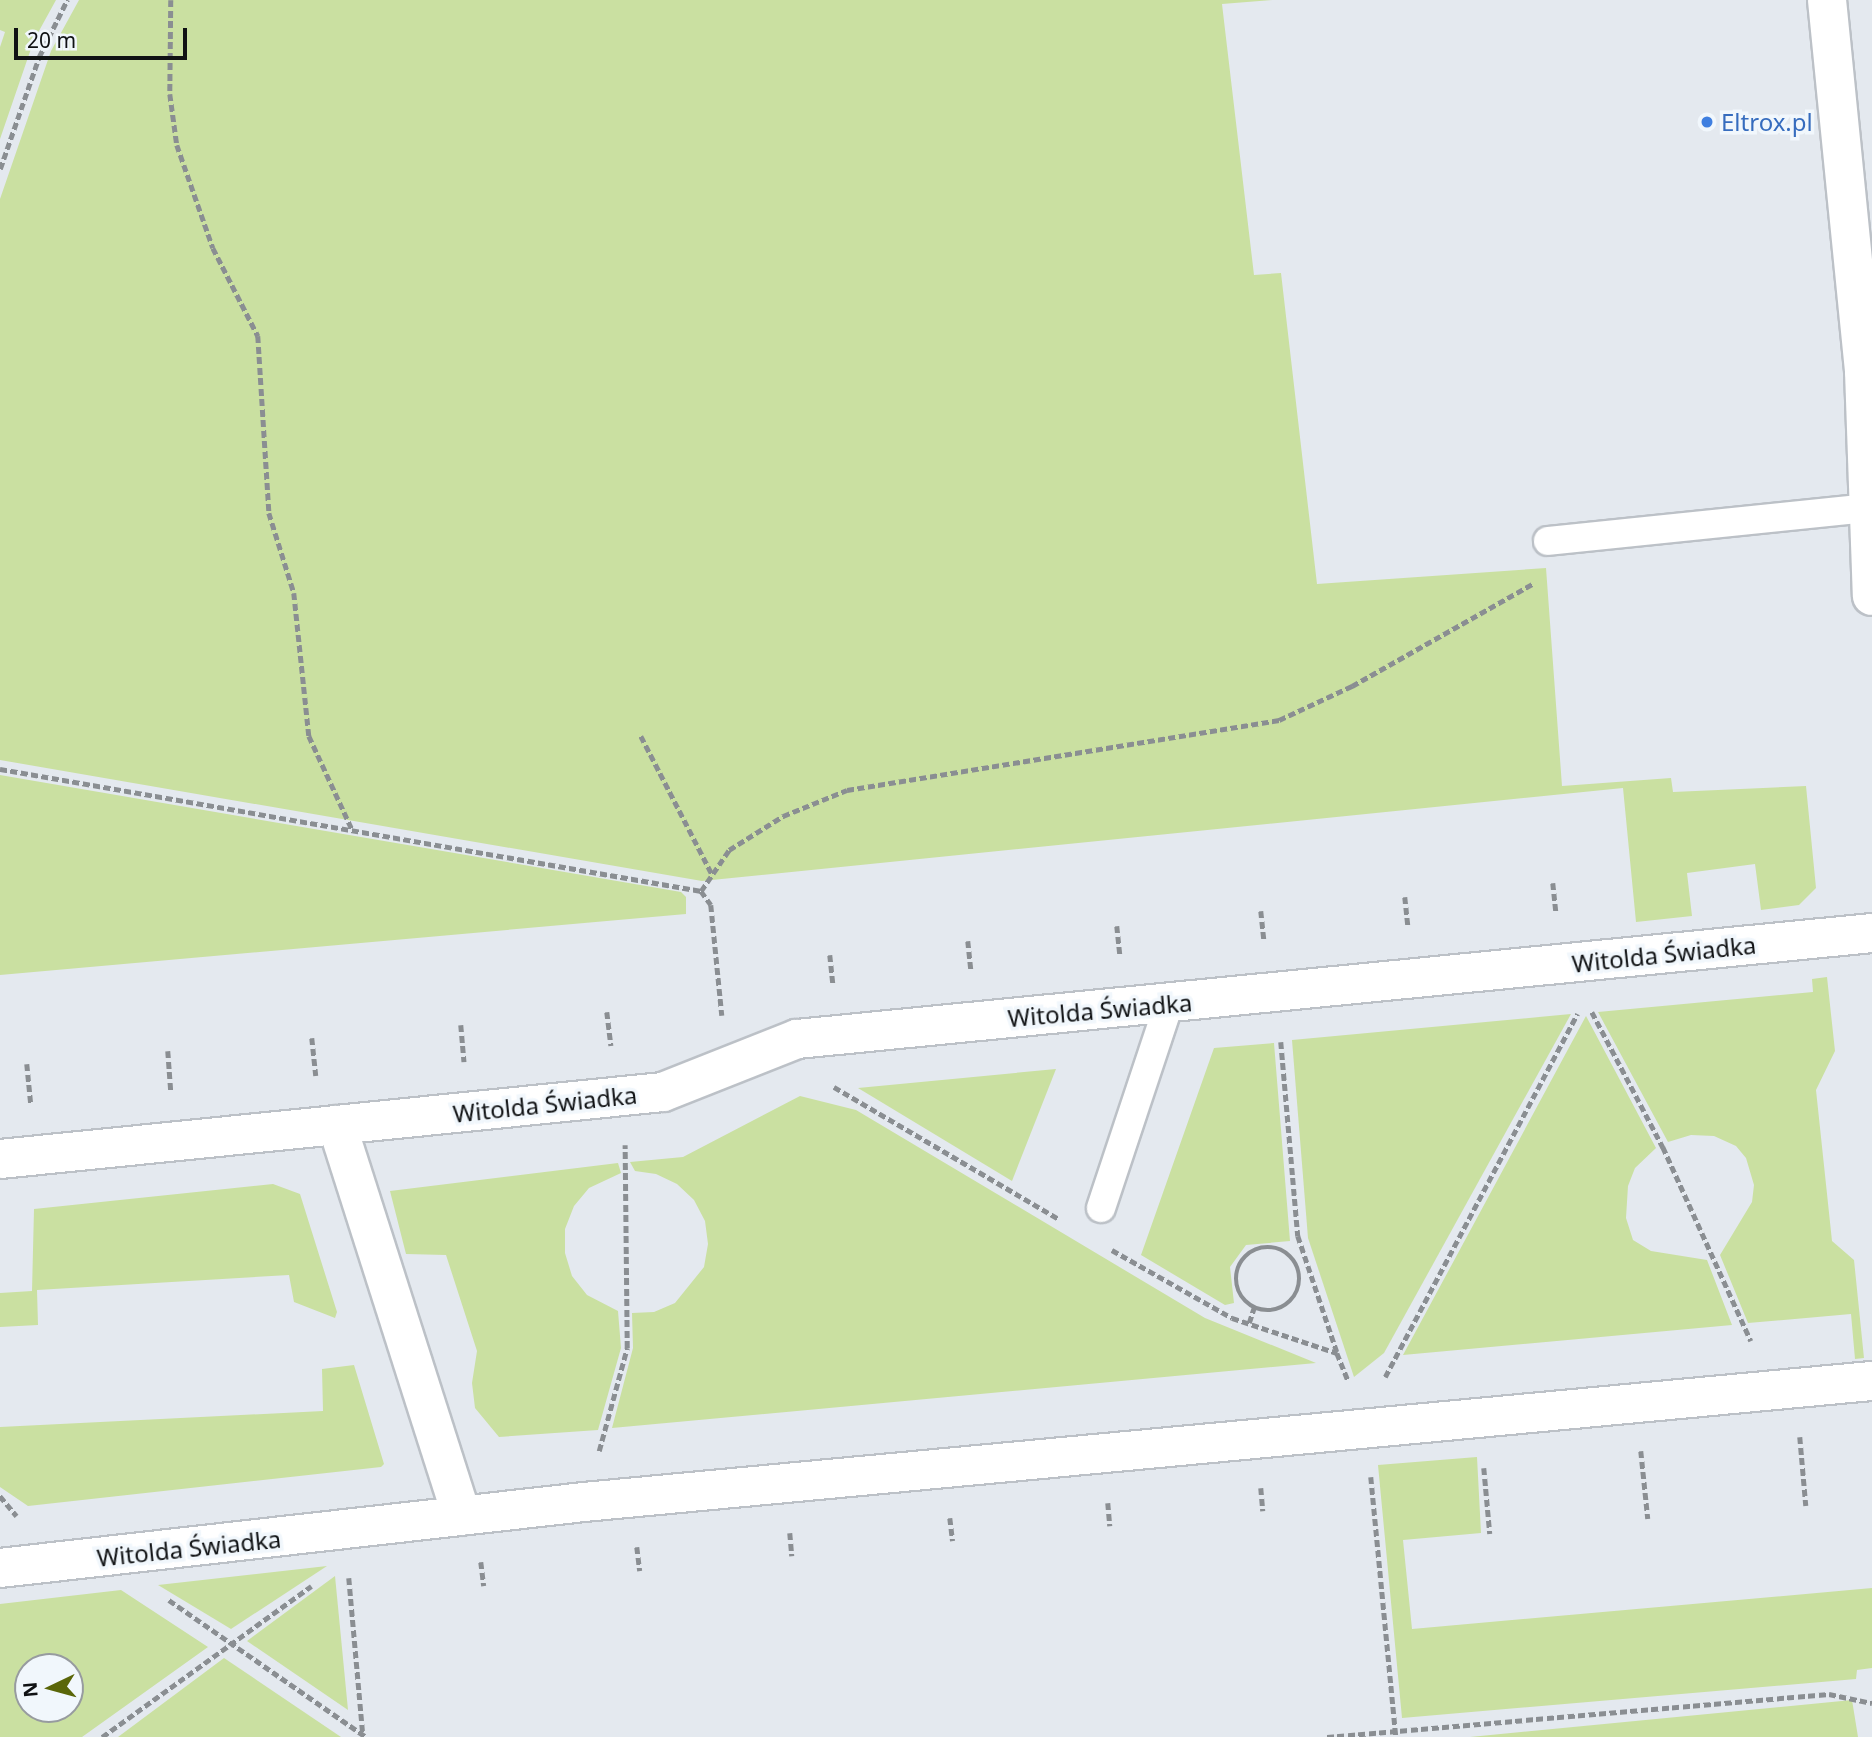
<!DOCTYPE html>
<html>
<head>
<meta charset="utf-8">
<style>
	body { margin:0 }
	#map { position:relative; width:1872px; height:1737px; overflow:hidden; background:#e4e9ef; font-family:"Noto Sans",sans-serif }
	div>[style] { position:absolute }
	.green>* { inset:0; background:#cae0a1 }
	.path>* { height:4.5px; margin-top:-2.25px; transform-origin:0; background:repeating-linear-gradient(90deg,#8a8e92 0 7px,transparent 0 10.5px) }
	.path>.ring { margin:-2.25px; padding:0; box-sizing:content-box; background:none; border:4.5px solid #8a8e92; border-radius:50% }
	.roads { filter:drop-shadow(2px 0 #bcc1c7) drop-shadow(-2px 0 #bcc1c7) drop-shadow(0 2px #bcc1c7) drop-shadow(0 -2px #bcc1c7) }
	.service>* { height:28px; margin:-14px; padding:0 14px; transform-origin:14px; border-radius:14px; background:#fff }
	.minor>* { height:38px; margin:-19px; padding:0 19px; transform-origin:19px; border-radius:19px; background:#fff }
	.dots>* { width:19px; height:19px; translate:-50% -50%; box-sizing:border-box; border:4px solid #f1f7fc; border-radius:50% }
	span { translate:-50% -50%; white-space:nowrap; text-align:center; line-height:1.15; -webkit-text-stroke:7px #f1f7fc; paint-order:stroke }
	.shop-label { font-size:24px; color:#366cbe }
	.left { translate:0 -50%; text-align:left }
	.street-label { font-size:24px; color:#101214 }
	.north { position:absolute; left:14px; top:1653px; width:70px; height:70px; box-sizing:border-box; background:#f1f7fc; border:2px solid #979b9f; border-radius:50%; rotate:265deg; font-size:19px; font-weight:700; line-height:28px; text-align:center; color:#101214 }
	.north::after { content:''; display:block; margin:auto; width:24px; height:32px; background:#5a6609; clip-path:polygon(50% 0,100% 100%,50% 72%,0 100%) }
	.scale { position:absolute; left:14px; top:28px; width:173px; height:32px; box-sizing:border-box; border:4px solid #101214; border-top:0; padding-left:9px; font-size:21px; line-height:24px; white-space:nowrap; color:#101214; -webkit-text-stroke:5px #f1f7fc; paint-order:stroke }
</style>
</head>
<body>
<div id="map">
	<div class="green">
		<i style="clip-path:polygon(0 0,56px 0,34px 40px,0 139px,0 47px,5px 32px,0 30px)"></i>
		<i style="clip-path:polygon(79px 0,1272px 0,1222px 4px,1254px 275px,1281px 273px,1317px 584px,1546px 568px,1562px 786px,1671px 778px,1673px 792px,1806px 786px,1816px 888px,1799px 905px,1761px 910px,1755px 864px,1687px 873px,1692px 916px,1636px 922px,1623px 788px,702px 881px,0 760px,0 199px,51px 51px)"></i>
		<i style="clip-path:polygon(0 775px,681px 892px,686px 897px,686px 914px,0 975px)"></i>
		<i style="clip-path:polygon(1827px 977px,1835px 1051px,1816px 1090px,1832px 1241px,1854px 1260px,1864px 1358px,1855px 1359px,1851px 1314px,1748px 1323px,1720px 1255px,1752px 1202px,1754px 1185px,1746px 1158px,1736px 1146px,1714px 1136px,1691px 1135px,1668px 1142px,1598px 1012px,1813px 992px,1812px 979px)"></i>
		<i style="clip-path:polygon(1571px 1014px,1384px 1353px,1354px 1377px,1308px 1238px,1292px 1040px)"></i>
		<i style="clip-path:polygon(1586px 1016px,1656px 1148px,1635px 1168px,1628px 1186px,1626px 1218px,1633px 1240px,1651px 1251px,1707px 1260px,1732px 1325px,1403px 1355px)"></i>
		<i style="clip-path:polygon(1274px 1043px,1290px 1241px,1246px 1245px,1230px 1267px,1234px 1303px,1225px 1305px,1141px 1255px,1214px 1048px)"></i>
		<i style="clip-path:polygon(1056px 1069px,1012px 1181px,858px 1088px)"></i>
		<i style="clip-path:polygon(800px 1096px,856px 1110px,1205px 1318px,1316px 1363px,612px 1428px,633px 1348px,632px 1313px,654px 1312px,675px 1303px,704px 1267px,708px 1244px,705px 1221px,694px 1200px,677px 1184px,656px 1174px,635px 1171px,630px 1162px,683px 1157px)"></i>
		<i style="clip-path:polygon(618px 1163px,621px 1173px,589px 1188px,574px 1206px,565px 1229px,565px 1253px,572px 1276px,587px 1295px,618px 1311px,621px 1348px,598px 1430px,499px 1437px,475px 1408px,472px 1383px,477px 1351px,446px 1255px,406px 1254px,390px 1191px)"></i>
		<i style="clip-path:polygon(273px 1184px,300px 1194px,337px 1312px,335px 1318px,294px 1302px,289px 1275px,37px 1290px,38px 1325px,0 1327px,0 1293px,32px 1291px,34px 1209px)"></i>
		<i style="clip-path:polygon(354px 1365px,384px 1464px,381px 1467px,28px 1506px,0 1487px,0 1427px,323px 1411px,322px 1369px)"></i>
		<i style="clip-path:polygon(1477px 1457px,1481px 1533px,1403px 1540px,1412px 1629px,1872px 1588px,1872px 1668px,1857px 1670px,1856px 1679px,1402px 1718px,1378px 1465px)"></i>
		<i style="clip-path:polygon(327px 1566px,231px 1629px,158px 1585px)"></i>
		<i style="clip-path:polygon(335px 1576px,348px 1710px,247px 1641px)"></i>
		<i style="clip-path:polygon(evenodd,121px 1590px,208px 1647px,82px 1737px,0 1737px,0 1604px,121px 1590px,70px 1667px,70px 1709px,28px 1709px,28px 1667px,70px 1667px)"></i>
		<i style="clip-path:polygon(224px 1658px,341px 1737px,118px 1737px)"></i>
		<i style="clip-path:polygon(1852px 1700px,1858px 1737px,1470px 1737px)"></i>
	</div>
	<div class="path">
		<i style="left:171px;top:0;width:94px;rotate:90.6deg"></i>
		<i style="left:170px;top:94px;width:51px;rotate:82.2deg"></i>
		<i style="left:177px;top:145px;width:109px;rotate:70.7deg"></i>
		<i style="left:213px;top:248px;width:99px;rotate:62.9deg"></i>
		<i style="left:258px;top:336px;width:177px;rotate:86.4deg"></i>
		<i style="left:269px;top:513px;width:84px;rotate:72.6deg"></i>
		<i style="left:294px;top:593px;width:144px;rotate:84deg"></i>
		<i style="left:309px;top:736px;width:102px;rotate:65.2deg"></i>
		<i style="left:0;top:169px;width:119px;rotate:-70.8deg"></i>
		<i style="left:39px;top:57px;width:64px;rotate:-63.8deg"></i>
		<i style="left:641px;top:736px;width:155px;rotate:62.8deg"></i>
		<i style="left:0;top:769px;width:712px;rotate:9.87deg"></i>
		<i style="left:701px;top:891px;width:17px;rotate:54deg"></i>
		<i style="left:711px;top:905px;width:111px;rotate:84.3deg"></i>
		<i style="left:1553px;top:883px;width:30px;rotate:84deg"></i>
		<i style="left:701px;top:891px;width:50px;rotate:-55.7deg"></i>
		<i style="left:729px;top:850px;width:64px;rotate:-32.2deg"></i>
		<i style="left:783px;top:816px;width:69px;rotate:-22.1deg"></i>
		<i style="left:847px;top:790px;width:438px;rotate:-9.2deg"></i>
		<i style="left:1279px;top:720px;width:81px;rotate:-25deg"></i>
		<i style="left:1352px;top:686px;width:209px;rotate:-29.5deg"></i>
		<i style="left:1405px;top:897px;width:31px;rotate:84deg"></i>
		<i style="left:1261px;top:911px;width:31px;rotate:84deg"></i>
		<i style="left:1117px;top:926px;width:30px;rotate:84deg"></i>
		<i style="left:968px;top:941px;width:30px;rotate:84deg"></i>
		<i style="left:830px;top:955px;width:30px;rotate:84deg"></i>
		<i style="left:607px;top:1012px;width:34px;rotate:83deg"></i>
		<i style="left:1592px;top:1012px;width:153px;rotate:62.3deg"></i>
		<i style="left:1663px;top:1147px;width:213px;rotate:65.6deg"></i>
		<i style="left:461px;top:1025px;width:37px;rotate:85deg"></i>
		<i style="left:312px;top:1038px;width:38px;rotate:84deg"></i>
		<i style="left:1281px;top:1042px;width:195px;rotate:85deg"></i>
		<i style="left:1298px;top:1236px;width:122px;rotate:71.4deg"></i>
		<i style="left:168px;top:1051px;width:41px;rotate:85.8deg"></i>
		<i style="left:27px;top:1064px;width:41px;rotate:84.4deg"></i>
		<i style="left:834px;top:1087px;width:261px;rotate:30.4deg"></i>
		<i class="ring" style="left:1236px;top:1247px;width:59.5px;height:59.5px"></i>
		<i style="left:1112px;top:1250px;width:138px;rotate:29.5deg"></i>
		<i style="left:1232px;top:1318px;width:111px;rotate:18.4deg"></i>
		<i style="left:1337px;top:1353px;width:29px;rotate:68deg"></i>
		<i style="left:1249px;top:1323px;width:16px;rotate:-72deg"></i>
		<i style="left:1385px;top:1377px;width:411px;rotate:-62.1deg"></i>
		<i style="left:1800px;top:1437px;width:69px;rotate:85deg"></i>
		<i style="left:599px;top:1451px;width:107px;rotate:-74.8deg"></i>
		<i style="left:627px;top:1348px;width:203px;rotate:-90.6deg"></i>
		<i style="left:1641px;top:1451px;width:68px;rotate:84.1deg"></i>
		<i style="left:1484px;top:1468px;width:66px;rotate:84.8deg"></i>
		<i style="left:1371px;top:1477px;width:261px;rotate:84.5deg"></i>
		<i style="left:1261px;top:1488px;width:23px;rotate:85deg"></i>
		<i style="left:0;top:1496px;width:26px;rotate:50deg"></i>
		<i style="left:1108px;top:1503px;width:23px;rotate:85deg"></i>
		<i style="left:950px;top:1518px;width:23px;rotate:83deg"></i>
		<i style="left:790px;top:1533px;width:23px;rotate:85deg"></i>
		<i style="left:637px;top:1547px;width:24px;rotate:83deg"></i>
		<i style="left:481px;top:1562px;width:24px;rotate:83deg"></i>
		<i style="left:349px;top:1578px;width:157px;rotate:84.9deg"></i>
		<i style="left:169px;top:1600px;width:240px;rotate:34.8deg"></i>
		<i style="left:102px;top:1737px;width:258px;rotate:-35.8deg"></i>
		<i style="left:1327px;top:1737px;width:504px;rotate:-4.9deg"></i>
		<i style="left:1829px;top:1694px;width:44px;rotate:11.8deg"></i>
	</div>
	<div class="roads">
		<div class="service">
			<i style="left:1548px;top:541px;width:321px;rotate:-5.9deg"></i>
			<i style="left:1101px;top:1208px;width:215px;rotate:-71.6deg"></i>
		</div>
		<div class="minor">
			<i style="left:1827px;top:0;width:373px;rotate:84.3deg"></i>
			<i style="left:1864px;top:371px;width:225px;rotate:88deg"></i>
			<i style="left:337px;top:1125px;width:410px;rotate:72.3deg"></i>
			<i style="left:0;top:1159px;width:666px;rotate:-5.77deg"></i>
			<i style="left:663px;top:1092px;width:144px;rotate:-21.6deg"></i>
			<i style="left:797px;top:1039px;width:1080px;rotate:-5.63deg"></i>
			<i style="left:0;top:1568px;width:588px;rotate:-6.45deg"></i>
			<i style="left:584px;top:1502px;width:1294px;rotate:-5.37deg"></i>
		</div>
	</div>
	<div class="dots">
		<i style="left:1707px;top:122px;background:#3f7fe0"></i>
	</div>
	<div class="shop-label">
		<span class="left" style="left:1721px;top:122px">Eltrox.pl</span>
	</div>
	<div class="street-label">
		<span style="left:1664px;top:954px;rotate:-6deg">Witolda Świadka</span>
		<span style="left:1100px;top:1010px;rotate:-5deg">Witolda Świadka</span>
		<span style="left:545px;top:1104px;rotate:-6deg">Witolda Świadka</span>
		<span style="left:189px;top:1548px;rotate:-6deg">Witolda Świadka</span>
	</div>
	<div class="north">N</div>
	<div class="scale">20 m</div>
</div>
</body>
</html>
